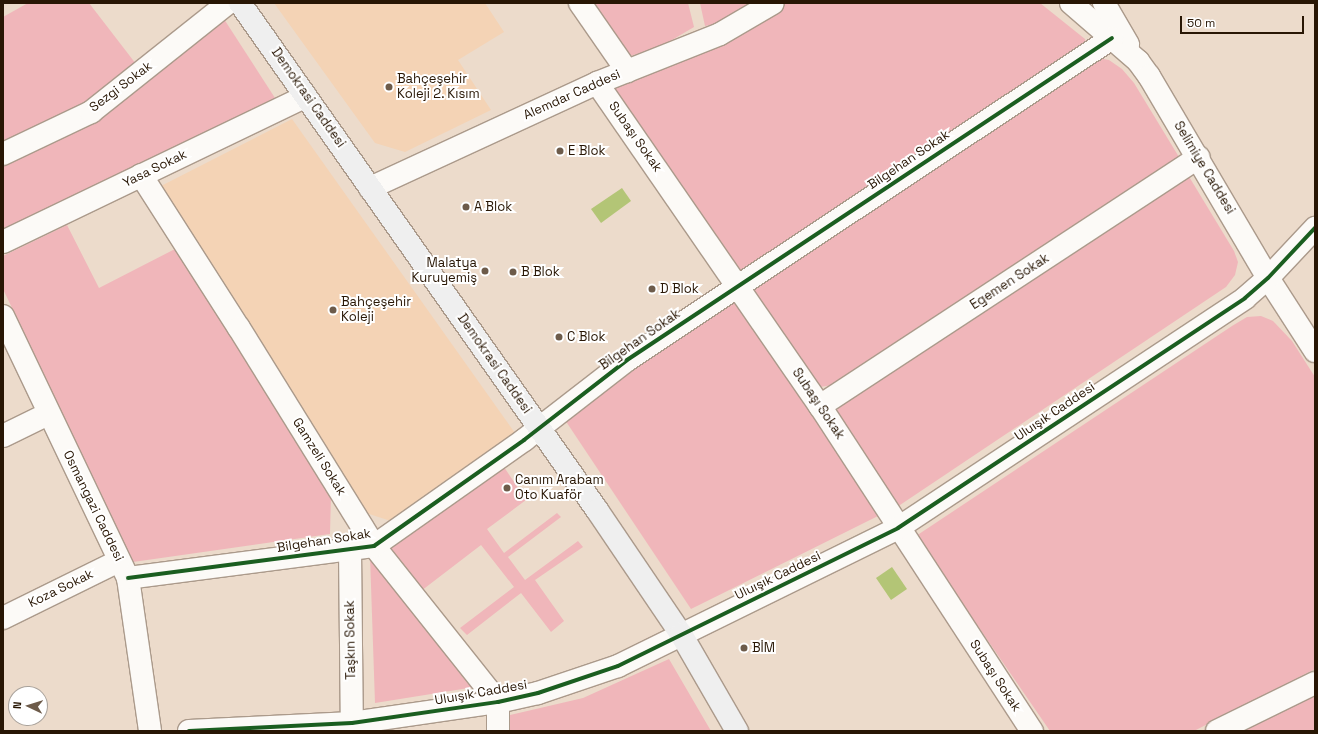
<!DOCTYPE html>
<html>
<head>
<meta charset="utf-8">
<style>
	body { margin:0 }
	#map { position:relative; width:1318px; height:734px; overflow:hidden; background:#ecdbcb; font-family:"Space Grotesk",sans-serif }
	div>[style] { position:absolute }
	.built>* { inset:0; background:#f4d3b5 }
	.green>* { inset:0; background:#f0b6ba }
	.water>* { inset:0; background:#b3c576 }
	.roads { filter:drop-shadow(1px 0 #ab9a8b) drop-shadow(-1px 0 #ab9a8b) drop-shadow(0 1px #ab9a8b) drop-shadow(0 -1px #ab9a8b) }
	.minor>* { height:22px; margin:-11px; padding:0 11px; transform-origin:11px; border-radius:11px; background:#fcfaf7 }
	.major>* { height:22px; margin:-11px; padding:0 11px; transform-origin:11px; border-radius:11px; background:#efefef }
	.cycleway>* { height:4px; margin:-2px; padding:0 2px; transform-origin:2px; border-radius:2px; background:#1b5e20 }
	.dots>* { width:11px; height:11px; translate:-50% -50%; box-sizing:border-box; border:2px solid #fff; border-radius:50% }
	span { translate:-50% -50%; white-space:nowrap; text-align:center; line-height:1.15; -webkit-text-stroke:4px #fff; paint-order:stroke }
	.poi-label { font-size:13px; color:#281604 }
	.left { translate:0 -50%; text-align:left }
	.right { translate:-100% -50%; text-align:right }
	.street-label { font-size:13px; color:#281604 }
	.frame { position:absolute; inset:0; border:4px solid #281604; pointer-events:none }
	.north { position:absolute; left:8px; top:686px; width:40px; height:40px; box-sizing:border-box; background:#fff; border:1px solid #a9a29b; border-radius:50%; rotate:274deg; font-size:11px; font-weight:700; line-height:16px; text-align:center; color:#281604 }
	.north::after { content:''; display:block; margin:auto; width:14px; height:18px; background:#6d5b4a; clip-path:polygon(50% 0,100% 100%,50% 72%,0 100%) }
	.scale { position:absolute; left:1180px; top:16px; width:124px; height:18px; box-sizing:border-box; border:2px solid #281604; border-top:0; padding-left:5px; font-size:12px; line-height:14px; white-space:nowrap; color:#281604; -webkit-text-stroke:3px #fff; paint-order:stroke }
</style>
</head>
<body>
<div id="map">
	<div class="built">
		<i style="clip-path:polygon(274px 3px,485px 3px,504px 32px,458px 60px,491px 110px,405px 152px,375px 143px)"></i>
		<i style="clip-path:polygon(292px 119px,515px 433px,394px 522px,366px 513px,161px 186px)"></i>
	</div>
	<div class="green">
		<i style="clip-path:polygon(28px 3px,89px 3px,136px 64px,83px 107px,3px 143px,3px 17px)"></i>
		<i style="clip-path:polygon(589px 3px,688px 3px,694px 27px,660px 47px,627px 57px)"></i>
		<i style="clip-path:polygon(700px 3px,756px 3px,723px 22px,705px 26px)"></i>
		<i style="clip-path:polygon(786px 3px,1040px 3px,1085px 39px,1087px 49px,740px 274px,611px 87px,762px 20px)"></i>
		<i style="clip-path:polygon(222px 16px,275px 98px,3px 229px,3px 163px)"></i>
		<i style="clip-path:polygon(1097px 58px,1109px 60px,1122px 69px,1134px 83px,1182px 162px,833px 385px,820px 387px,748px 289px)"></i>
		<i style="clip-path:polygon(1188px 175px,1234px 251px,1238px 262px,1235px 275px,1226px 287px,897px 507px,837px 412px,839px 403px)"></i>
		<i style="clip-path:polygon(67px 225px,99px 288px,175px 249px,231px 332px,331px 495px,330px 534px,133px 562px,3px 289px,3px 256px)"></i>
		<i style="clip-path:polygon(731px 300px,739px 303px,745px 311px,878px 516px,691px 609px,565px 420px,588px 397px)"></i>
		<i style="clip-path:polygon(1261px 316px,1273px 321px,1292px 341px,1315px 377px,1315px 669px,1194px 731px,1050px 731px,916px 536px,1232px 326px,1247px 317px)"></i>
		<i style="clip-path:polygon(502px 464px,526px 500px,487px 529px,504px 553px,557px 513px,561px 517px,508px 557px,525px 580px,578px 541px,583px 547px,535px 580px,564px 621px,551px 632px,521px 593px,467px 635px,460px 628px,514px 587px,481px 545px,421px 591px,387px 549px)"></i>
		<i style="clip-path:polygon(370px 556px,475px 687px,375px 703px)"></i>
		<i style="clip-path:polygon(669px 659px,711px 731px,506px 731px,506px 716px,583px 698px)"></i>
		<i style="clip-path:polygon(1315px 694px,1315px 731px,1239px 731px)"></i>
	</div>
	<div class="water">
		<i style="clip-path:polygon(622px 188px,631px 201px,601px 223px,591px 209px)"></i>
		<i style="clip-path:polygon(892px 567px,907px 589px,891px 600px,876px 578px)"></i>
	</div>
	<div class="roads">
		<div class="minor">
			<i style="left:580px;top:3px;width:83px;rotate:55.3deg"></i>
			<i style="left:1071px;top:3px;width:89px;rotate:40.9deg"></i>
			<i style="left:1138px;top:61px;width:19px;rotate:54deg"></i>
			<i style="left:1149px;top:76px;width:234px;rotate:59.5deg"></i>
			<i style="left:1268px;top:278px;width:87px;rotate:57.2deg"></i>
			<i style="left:1104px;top:3px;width:48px;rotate:59.7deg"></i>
			<i style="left:597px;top:83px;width:393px;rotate:55.4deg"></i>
			<i style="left:820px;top:406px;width:388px;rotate:56.9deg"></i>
			<i style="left:3px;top:154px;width:98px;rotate:-25.5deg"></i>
			<i style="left:91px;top:112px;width:175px;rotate:-38.5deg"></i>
			<i style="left:141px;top:175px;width:182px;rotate:57.4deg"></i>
			<i style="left:239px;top:328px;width:256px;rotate:58.2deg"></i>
			<i style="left:374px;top:546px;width:199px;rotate:51.5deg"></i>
			<i style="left:498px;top:702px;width:29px;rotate:90deg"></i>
			<i style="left:370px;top:188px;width:250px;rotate:-24.8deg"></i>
			<i style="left:597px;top:83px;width:132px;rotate:-21.7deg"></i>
			<i style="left:720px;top:34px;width:61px;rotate:-30.3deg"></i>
			<i style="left:3px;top:242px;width:336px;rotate:-25.7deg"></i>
			<i style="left:3px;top:316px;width:290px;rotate:64.5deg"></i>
			<i style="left:128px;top:578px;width:155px;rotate:81.8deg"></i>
			<i style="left:820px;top:406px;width:453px;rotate:-33.3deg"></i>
			<i style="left:3px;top:436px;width:50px;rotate:-26.1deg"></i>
			<i style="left:350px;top:549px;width:182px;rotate:89.4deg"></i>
			<i style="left:128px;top:578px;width:248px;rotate:-7.4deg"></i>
			<i style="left:374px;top:546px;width:184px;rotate:-35.2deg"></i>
			<i style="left:524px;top:440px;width:130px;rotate:-37.8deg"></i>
			<i style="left:627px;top:360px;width:582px;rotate:-33.58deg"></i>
			<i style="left:3px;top:618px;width:129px;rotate:-26.2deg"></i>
			<i style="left:189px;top:731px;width:163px;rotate:-2.8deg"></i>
			<i style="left:352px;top:723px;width:148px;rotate:-8.2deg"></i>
			<i style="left:498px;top:702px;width:41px;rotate:-12.7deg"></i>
			<i style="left:538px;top:693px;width:84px;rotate:-18.6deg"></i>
			<i style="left:618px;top:666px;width:312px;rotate:-26.2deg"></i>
			<i style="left:898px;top:528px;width:416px;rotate:-33.5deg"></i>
			<i style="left:1245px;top:298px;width:30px;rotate:-41deg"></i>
			<i style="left:1268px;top:278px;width:69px;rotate:-46.8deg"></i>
			<i style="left:1217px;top:731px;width:109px;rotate:-26.1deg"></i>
		</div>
		<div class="major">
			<i style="left:240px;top:3px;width:620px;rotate:54.85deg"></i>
			<i style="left:597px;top:510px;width:150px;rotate:55.9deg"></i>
			<i style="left:681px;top:634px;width:112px;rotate:60deg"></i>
		</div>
	</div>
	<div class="cycleway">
		<i style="left:128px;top:578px;width:248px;rotate:-7.4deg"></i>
		<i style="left:374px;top:546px;width:184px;rotate:-35.2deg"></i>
		<i style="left:524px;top:440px;width:130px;rotate:-37.8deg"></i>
		<i style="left:627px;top:360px;width:582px;rotate:-33.58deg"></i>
		<i style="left:189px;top:731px;width:163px;rotate:-2.8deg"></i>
		<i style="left:352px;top:723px;width:148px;rotate:-8.2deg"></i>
		<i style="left:498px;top:702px;width:41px;rotate:-12.7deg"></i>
		<i style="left:538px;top:693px;width:84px;rotate:-18.6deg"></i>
		<i style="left:618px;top:666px;width:312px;rotate:-26.2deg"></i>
		<i style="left:898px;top:528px;width:416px;rotate:-33.5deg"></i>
		<i style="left:1245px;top:298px;width:30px;rotate:-41deg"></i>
		<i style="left:1268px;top:278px;width:69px;rotate:-46.8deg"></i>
	</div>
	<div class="dots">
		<i style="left:389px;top:87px;background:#6d5b4a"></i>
		<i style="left:560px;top:151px;background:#6d5b4a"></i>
		<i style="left:466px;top:207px;background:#6d5b4a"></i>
		<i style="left:485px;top:271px;background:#6d5b4a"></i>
		<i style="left:513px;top:272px;background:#6d5b4a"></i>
		<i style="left:652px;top:289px;background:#6d5b4a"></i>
		<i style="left:333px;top:310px;background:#6d5b4a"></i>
		<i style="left:559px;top:337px;background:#6d5b4a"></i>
		<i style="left:507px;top:488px;background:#6d5b4a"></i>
		<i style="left:744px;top:648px;background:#6d5b4a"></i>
	</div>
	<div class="poi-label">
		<span class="left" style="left:397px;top:87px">Bahçeşehir<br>Koleji 2. Kısım</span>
		<span class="left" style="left:568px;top:151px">E Blok</span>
		<span class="left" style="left:474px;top:207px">A Blok</span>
		<span class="right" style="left:477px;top:271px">Malatya<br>Kuruyemiş</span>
		<span class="left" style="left:521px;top:272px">B Blok</span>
		<span class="left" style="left:660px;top:289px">D Blok</span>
		<span class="left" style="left:341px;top:310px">Bahçeşehir<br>Koleji</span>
		<span class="left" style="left:567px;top:337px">C Blok</span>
		<span class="left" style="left:515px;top:488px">Canım Arabam<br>Oto Kuaför</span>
		<span class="left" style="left:752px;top:648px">BİM</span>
	</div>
	<div class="street-label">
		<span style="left:121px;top:87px;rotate:-37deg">Sezgi Sokak</span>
		<span style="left:572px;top:95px;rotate:-24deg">Alemdar Caddesi</span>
		<span style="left:308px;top:98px;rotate:55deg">Demokrasi Caddesi</span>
		<span style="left:635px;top:137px;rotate:55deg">Subaşı Sokak</span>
		<span style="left:909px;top:160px;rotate:-34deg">Bilgehan Sokak</span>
		<span style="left:1204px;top:168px;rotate:59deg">Selimiye Caddesi</span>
		<span style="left:155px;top:169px;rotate:-26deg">Yasa Sokak</span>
		<span style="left:1010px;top:282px;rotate:-33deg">Egemen Sokak</span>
		<span style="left:640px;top:340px;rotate:-35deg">Bilgehan Sokak</span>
		<span style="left:494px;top:364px;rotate:55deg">Demokrasi Caddesi</span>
		<span style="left:818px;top:404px;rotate:56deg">Subaşı Sokak</span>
		<span style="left:1055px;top:412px;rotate:-34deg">Uluışık Caddesi</span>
		<span style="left:319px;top:457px;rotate:58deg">Gamzeli Sokak</span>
		<span style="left:93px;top:506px;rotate:64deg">Osmangazi Caddesi</span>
		<span style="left:324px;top:541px;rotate:-9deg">Bilgehan Sokak</span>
		<span style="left:778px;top:576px;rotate:-26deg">Uluışık Caddesi</span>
		<span style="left:61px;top:589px;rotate:-26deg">Koza Sokak</span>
		<span style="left:351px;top:640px;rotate:-91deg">Taşkın Sokak</span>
		<span style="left:995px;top:676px;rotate:57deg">Subaşı Sokak</span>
		<span style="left:481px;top:693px;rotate:-10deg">Uluışık Caddesi</span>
	</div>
	<div class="frame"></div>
	<div class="north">N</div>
	<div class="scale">50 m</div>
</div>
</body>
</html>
